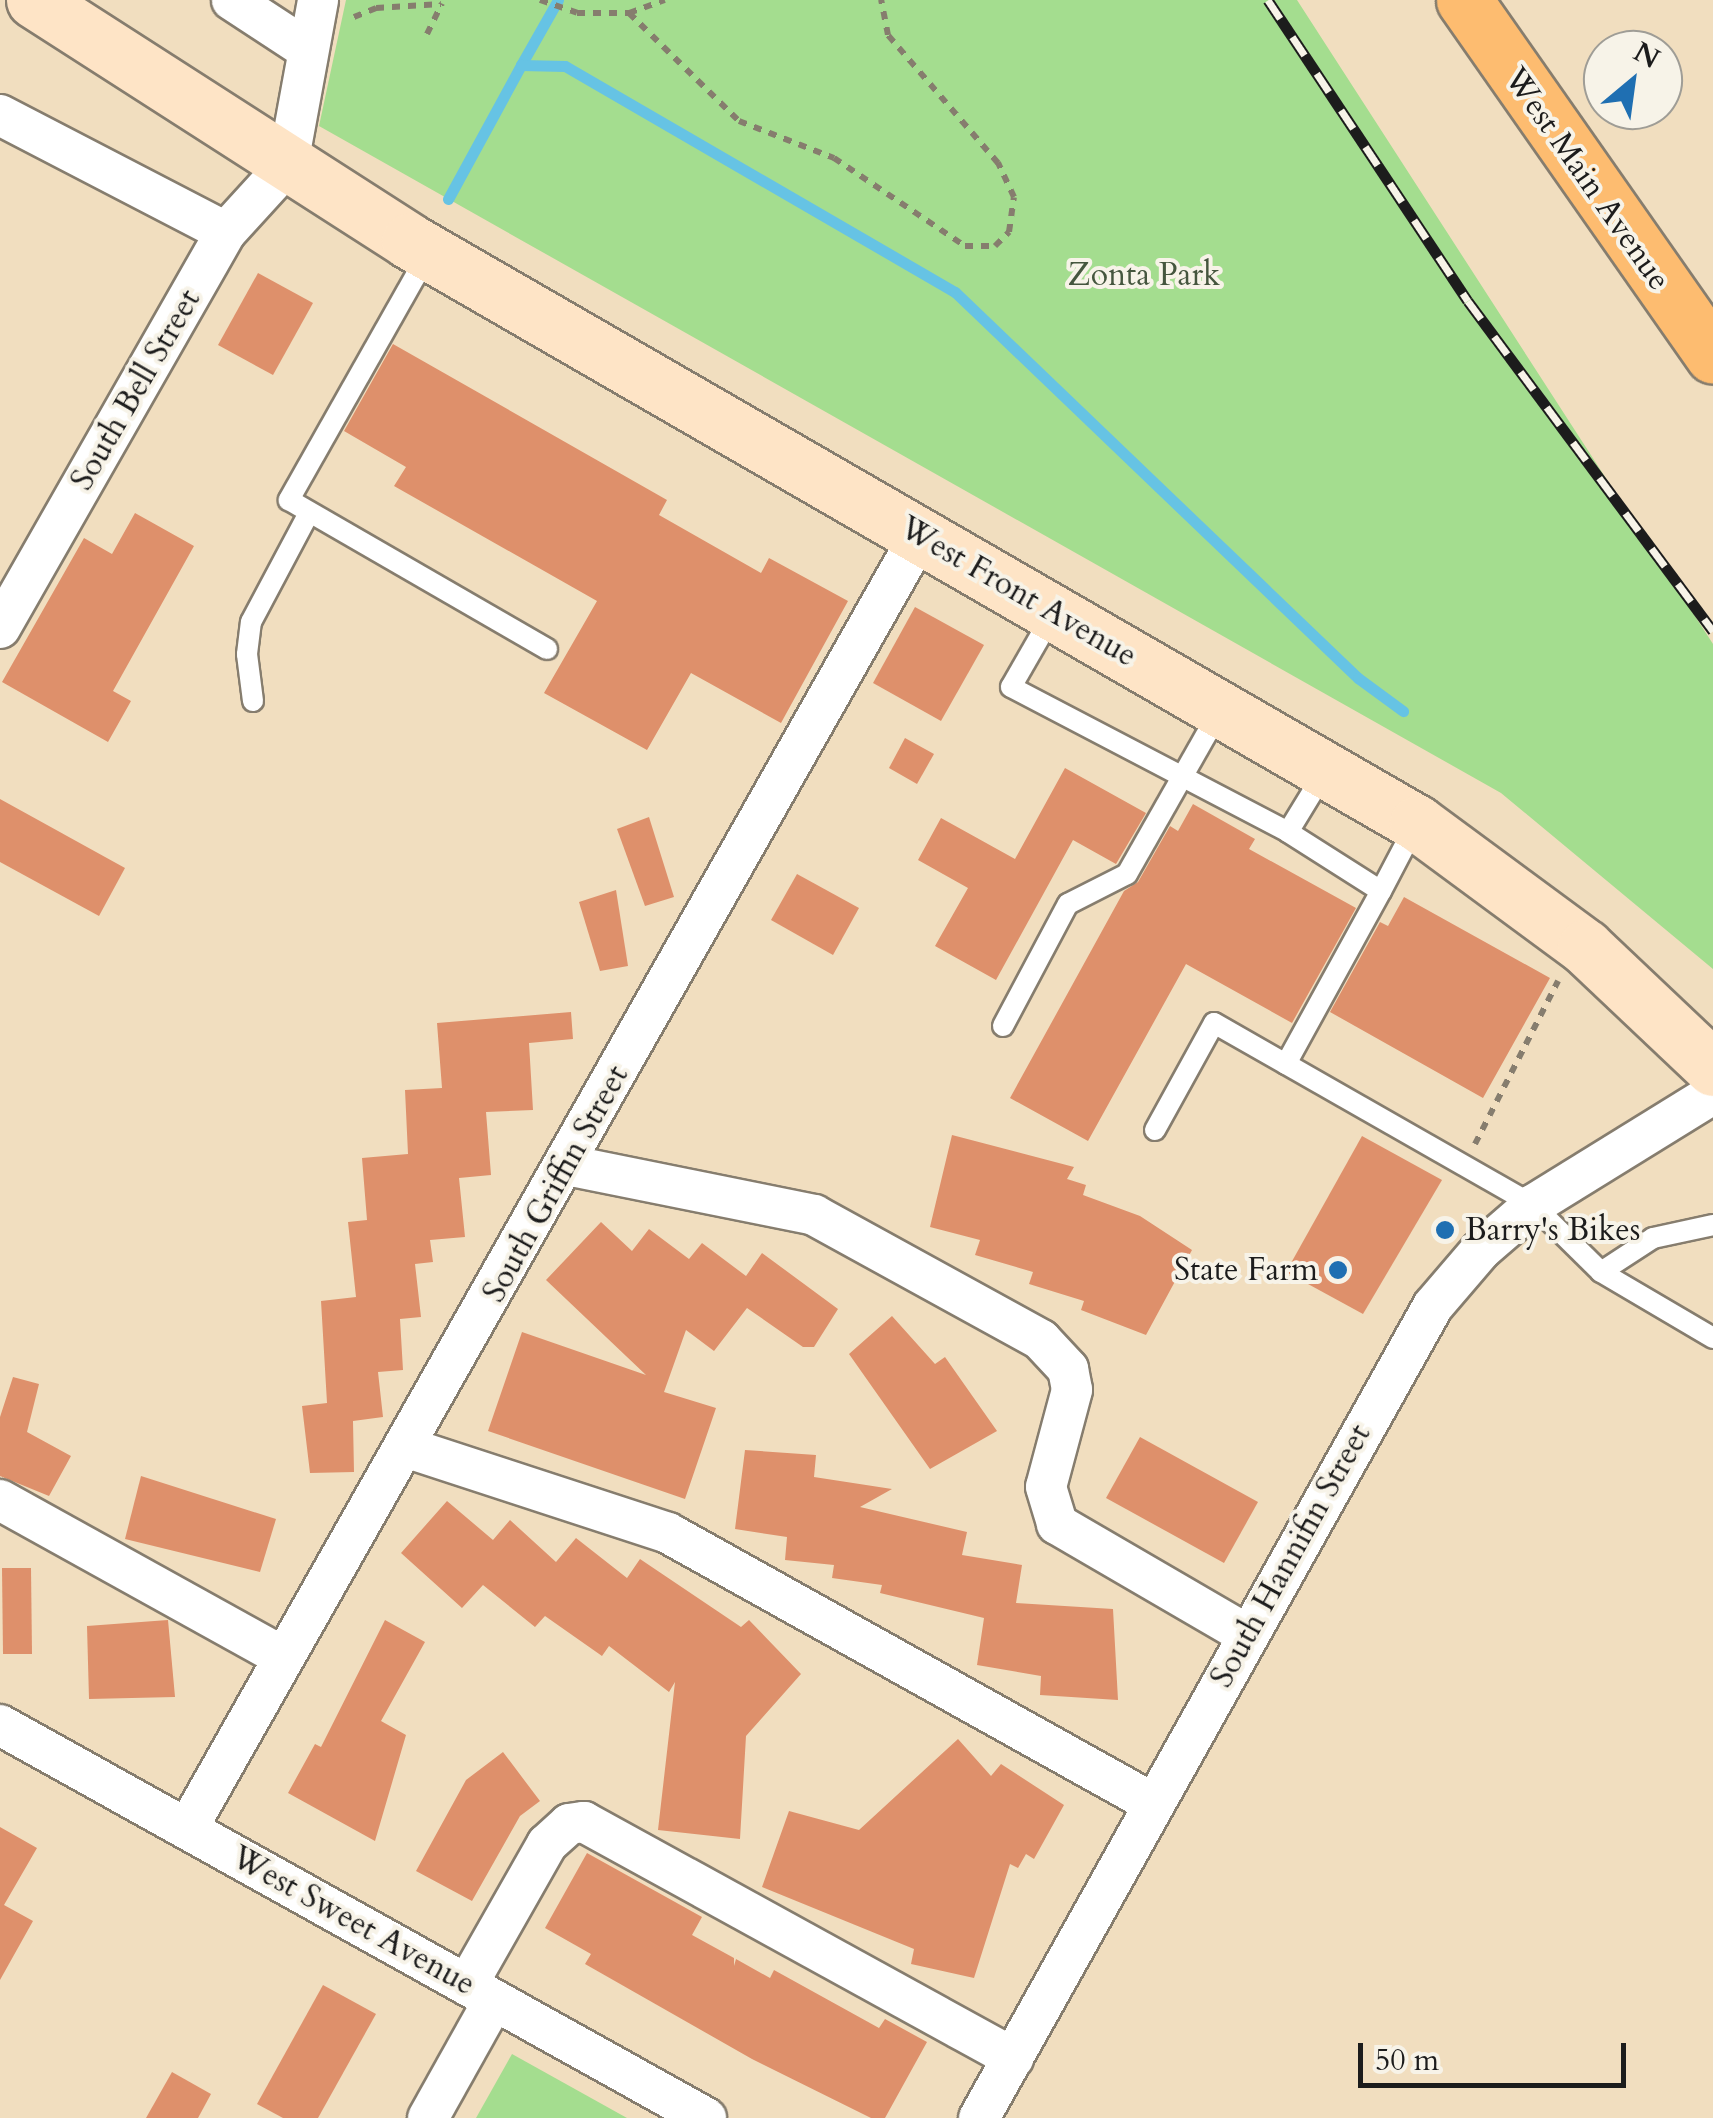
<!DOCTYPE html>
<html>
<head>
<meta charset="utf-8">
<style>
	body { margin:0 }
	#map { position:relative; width:1713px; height:2118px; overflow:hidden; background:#f1debf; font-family:Cardo,serif }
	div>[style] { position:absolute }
	.green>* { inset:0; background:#a4dd8f }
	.stream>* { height:11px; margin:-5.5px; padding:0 5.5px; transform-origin:5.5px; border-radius:5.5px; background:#66c3e4 }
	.building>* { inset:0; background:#de906b }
	.path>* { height:6px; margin-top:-3px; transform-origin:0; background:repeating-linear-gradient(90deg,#867d6e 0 8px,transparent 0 16px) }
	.roads { filter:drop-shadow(2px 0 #867d6e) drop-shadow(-2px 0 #867d6e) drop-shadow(0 2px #867d6e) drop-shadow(0 -2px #867d6e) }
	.lane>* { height:20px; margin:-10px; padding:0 10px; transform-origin:10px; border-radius:10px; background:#fff }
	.street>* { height:40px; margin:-20px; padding:0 20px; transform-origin:20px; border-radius:20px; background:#fff }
	.secondary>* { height:55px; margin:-27.5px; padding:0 27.5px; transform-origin:27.5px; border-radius:27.5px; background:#fee4c6 }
	.primary>* { height:55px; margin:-27.5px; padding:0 27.5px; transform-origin:27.5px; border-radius:27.5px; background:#fdbc70 }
	.rail>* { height:11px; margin-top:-5.5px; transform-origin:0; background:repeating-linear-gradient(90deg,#f7f3e8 0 22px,#1c1c1c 0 44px); box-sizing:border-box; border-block:2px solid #1c1c1c }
	.dots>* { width:28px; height:28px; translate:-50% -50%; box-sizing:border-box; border:5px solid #f7f3e8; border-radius:50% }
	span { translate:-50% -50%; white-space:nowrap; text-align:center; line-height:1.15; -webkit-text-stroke:8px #f7f3e8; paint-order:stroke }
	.street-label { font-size:32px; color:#1c1c1c }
	.park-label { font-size:32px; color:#45563e }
	.poi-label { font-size:32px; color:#1c1c1c }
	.left { translate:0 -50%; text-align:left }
	.right { translate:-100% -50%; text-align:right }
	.north { position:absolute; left:1583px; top:30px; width:100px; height:100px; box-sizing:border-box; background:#f7f3e8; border:2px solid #9f9d96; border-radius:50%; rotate:29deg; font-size:28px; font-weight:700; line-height:40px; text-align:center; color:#1c1c1c }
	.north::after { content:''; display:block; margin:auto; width:35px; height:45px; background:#1f6fb2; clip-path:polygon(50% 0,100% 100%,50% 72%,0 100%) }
	.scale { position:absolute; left:1358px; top:2043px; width:268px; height:45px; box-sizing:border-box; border:5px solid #1c1c1c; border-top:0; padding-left:12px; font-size:30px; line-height:35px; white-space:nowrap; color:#1c1c1c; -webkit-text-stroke:8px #f7f3e8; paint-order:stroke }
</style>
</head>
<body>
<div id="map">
	<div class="green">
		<i style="clip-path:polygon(346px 0,1297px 0,1713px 644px,1713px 969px,1501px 793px,319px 126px)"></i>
		<i style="clip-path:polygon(512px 2054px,627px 2118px,476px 2118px)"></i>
	</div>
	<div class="stream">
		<i style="left:521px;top:65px;width:75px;rotate:-60.4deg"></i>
		<i style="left:448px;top:199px;width:153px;rotate:-61.4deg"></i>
		<i style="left:521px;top:65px;width:44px;rotate:1.3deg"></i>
		<i style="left:565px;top:66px;width:451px;rotate:30.1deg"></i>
		<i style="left:955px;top:292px;width:558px;rotate:43.77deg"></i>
		<i style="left:1358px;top:678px;width:56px;rotate:36.3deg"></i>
	</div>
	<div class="building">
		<i style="clip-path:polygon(258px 273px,313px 303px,273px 375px,218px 345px)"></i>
		<i style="clip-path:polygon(393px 344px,667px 500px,659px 515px,761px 573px,769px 558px,848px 601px,781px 723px,691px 673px,647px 750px,544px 693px,597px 601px,394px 486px,406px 467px,344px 431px)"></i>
		<i style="clip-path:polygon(135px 513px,194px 546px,113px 691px,131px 701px,108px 742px,2px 682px,84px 538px,112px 554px)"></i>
		<i style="clip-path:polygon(915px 607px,984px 645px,941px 721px,873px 683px)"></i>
		<i style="clip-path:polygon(905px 738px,934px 754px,917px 784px,889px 768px)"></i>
		<i style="clip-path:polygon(1065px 768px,1146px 813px,1116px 864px,1073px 840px,996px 980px,935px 946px,968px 888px,918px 860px,941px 818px,1015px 859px)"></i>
		<i style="clip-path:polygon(0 799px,125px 868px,99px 916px,0 862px)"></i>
		<i style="clip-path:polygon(1193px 804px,1255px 839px,1249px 849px,1356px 908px,1292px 1023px,1186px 964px,1088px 1141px,1010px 1098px,1124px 891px,1138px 882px,1170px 826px,1178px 831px)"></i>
		<i style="clip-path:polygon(649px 817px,674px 897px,645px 906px,617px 829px)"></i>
		<i style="clip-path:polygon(797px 874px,859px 908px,833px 955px,771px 920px)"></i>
		<i style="clip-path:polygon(616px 890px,628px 966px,600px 971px,579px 902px)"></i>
		<i style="clip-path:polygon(1404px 897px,1550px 978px,1483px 1098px,1330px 1012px,1380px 922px,1388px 926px)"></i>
		<i style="clip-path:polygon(571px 1012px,573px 1039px,529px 1043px,533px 1110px,486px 1112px,491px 1175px,459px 1178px,465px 1237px,430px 1240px,433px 1262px,415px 1264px,421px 1317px,400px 1319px,403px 1370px,378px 1372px,383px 1417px,353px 1421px,354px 1472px,310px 1473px,302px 1406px,327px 1403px,321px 1301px,356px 1297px,348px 1222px,367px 1220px,362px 1158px,408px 1154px,405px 1090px,442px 1088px,437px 1023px)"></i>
		<i style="clip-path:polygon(952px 1135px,1074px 1167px,1067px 1179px,1086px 1185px,1083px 1195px,1140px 1216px,1192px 1250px,1146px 1335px,1081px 1310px,1084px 1301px,1029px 1284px,1033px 1272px,975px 1255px,980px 1240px,930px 1227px)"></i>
		<i style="clip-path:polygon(1362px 1136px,1442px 1180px,1363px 1314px,1286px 1272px)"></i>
		<i style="clip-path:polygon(601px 1222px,632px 1251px,649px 1229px,689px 1259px,702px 1243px,746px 1276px,762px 1253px,838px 1309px,814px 1347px,803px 1347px,747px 1308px,714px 1351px,686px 1330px,664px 1392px,716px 1408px,685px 1499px,488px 1431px,522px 1332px,646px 1375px,546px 1280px)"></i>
		<i style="clip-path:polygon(892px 1316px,935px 1364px,945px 1357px,997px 1431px,930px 1469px,849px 1354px)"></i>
		<i style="clip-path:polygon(13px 1377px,39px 1384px,27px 1432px,71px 1456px,49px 1496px,0 1476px,0 1417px)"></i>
		<i style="clip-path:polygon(1140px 1437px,1258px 1502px,1224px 1563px,1106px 1498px)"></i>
		<i style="clip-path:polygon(745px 1450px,816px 1455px,814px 1477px,892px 1489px,860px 1507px,967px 1532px,962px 1555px,1022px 1565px,1016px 1603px,1113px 1609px,1118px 1700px,1040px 1695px,1041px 1676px,977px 1665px,984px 1618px,880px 1593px,882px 1585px,832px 1578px,834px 1565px,785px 1560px,787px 1537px,735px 1529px)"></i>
		<i style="clip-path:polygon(141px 1476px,276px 1519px,260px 1572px,125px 1539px)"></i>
		<i style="clip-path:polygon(447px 1501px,493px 1540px,510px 1520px,556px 1562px,576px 1538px,627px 1578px,640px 1559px,741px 1627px,749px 1620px,801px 1674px,746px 1736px,740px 1839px,658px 1830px,675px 1682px,669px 1692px,609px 1646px,602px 1656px,545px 1616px,535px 1627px,483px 1585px,462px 1608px,401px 1553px)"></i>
		<i style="clip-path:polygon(2px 1568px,31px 1568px,32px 1654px,3px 1654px)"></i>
		<i style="clip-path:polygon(168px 1620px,175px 1697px,89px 1699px,87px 1626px)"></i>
		<i style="clip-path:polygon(385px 1620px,425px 1642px,381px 1721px,406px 1735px,375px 1841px,288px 1793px,315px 1744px,321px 1747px)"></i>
		<i style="clip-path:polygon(958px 1739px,991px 1776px,1001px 1764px,1064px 1805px,1034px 1859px,1026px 1854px,1018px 1868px,1010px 1864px,974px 1978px,911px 1964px,914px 1949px,762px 1887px,789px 1811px,859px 1830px)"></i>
		<i style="clip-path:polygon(503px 1752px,540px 1801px,520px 1816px,472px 1901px,416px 1871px,466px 1780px)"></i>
		<i style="clip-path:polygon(0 1827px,37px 1848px,4px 1905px,33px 1921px,0 1980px)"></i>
		<i style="clip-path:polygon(587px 1853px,702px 1917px,692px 1935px,734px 1958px,734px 1966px,736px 1959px,770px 1978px,774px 1970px,879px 2028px,885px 2019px,927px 2042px,885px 2118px,871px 2118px,752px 2059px,585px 1964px,591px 1954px,545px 1928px)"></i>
		<i style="clip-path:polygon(323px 1985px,376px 2014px,318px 2118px,283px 2118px,257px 2104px)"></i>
		<i style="clip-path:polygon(172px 2072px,211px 2094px,198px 2118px,146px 2118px)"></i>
	</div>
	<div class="path">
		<i style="left:540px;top:0;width:39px;rotate:19deg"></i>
		<i style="left:577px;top:13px;width:52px"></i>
		<i style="left:629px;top:13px;width:38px;rotate:-20deg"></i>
		<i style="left:629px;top:13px;width:154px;rotate:44.5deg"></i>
		<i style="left:739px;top:121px;width:102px;rotate:21.3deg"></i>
		<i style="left:834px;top:158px;width:158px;rotate:33.9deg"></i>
		<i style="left:965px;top:246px;width:30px"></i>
		<i style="left:995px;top:246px;width:20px;rotate:-45deg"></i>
		<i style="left:1009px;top:232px;width:35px;rotate:-82deg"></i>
		<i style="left:1014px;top:197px;width:38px;rotate:-115deg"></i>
		<i style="left:998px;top:163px;width:169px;rotate:-130.7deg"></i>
		<i style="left:888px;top:35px;width:36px;rotate:-101deg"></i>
		<i style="left:354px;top:17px;width:24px;rotate:-22deg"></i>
		<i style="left:376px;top:8px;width:65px;rotate:-3.5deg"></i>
		<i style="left:427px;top:34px;width:34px;rotate:-64deg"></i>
		<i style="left:1475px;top:1144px;width:183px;rotate:-63deg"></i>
	</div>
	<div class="roads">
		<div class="lane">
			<i style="left:428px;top:254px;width:283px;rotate:119.5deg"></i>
			<i style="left:289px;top:500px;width:298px;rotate:30deg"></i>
			<i style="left:1053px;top:614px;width:84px;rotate:119.9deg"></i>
			<i style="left:1011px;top:687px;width:313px;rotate:27.6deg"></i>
			<i style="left:1288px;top:832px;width:69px;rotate:-58.6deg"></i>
			<i style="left:253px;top:701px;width:47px;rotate:-97.3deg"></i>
			<i style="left:247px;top:654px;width:32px;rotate:-83deg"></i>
			<i style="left:251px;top:622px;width:123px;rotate:-62deg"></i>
			<i style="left:1288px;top:832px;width:110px;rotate:32.4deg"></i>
			<i style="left:1381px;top:891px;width:73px;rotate:-62.4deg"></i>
			<i style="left:1381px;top:891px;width:197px;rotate:118.8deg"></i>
			<i style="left:1286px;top:1064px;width:284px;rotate:29.7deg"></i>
			<i style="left:1533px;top:1205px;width:95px;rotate:44.6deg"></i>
			<i style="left:1601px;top:1272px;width:130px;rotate:30.5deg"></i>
			<i style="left:1003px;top:1026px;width:138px;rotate:-62deg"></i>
			<i style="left:1068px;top:904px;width:66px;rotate:-27deg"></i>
			<i style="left:1127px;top:874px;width:189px;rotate:-60.4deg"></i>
			<i style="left:1155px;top:1130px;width:122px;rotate:-61.1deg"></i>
			<i style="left:1214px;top:1023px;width:83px;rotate:29.7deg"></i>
			<i style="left:1601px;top:1272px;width:62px;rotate:-33.2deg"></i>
			<i style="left:1653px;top:1238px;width:61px;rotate:-12.2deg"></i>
		</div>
		<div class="street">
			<i style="left:232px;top:0;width:90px;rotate:33.2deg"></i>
			<i style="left:0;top:115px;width:254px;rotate:27.4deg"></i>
			<i style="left:0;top:628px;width:456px;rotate:-60.3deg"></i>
			<i style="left:226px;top:232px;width:92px;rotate:-47.6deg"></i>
			<i style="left:288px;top:164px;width:167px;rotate:-79.6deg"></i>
			<i style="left:567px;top:1165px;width:252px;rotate:11.4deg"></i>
			<i style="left:814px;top:1215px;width:259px;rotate:28.8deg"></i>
			<i style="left:1041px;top:1340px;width:40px;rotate:47deg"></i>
			<i style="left:1068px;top:1369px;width:21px;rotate:79deg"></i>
			<i style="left:1072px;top:1390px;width:100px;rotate:105deg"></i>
			<i style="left:1046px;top:1487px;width:39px;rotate:73deg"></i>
			<i style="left:1057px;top:1524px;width:221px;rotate:30.2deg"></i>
			<i style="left:408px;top:1448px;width:274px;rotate:18.1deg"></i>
			<i style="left:668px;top:1533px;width:556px;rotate:29.14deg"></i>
			<i style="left:0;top:1500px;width:324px;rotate:29deg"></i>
			<i style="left:0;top:1725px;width:808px;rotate:29.1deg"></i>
			<i style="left:187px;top:1829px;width:1487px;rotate:-60.47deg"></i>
			<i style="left:467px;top:1985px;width:162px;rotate:-60.4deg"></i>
			<i style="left:547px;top:1844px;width:30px;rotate:-42deg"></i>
			<i style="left:569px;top:1824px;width:15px;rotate:-8deg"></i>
			<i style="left:584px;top:1822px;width:490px;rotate:28.8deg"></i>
			<i style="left:428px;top:2118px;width:135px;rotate:-60.8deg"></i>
			<i style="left:979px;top:2118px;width:930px;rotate:-60.79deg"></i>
			<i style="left:1433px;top:1306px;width:74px;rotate:-49.4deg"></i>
			<i style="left:1481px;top:1250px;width:69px;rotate:-40.9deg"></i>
			<i style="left:1533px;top:1205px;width:211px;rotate:-31.7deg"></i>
		</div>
		<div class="secondary">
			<i style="left:34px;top:0;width:446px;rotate:32.7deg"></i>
			<i style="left:409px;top:241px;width:1164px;rotate:30deg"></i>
			<i style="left:1417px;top:823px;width:209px;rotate:36.4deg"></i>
			<i style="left:1585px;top:947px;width:176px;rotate:43.4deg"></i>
		</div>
		<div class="primary">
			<i style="left:1464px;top:0;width:434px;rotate:55deg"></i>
		</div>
	</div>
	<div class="rail">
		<i style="left:1268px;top:0;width:361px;rotate:56.4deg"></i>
		<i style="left:1468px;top:301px;width:411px;rotate:53.4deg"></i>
	</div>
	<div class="dots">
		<i style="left:1445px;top:1230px;background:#1f6fb2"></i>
		<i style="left:1338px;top:1270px;background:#1f6fb2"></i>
	</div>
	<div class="street-label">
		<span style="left:1587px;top:179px;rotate:55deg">West Main Avenue</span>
		<span style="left:136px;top:390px;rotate:-60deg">South Bell Street</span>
		<span style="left:1018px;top:592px;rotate:30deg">West Front Avenue</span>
		<span style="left:556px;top:1184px;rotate:-61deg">South Griffin Street</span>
		<span style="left:1291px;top:1556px;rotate:-61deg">South Hannifin Street</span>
		<span style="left:353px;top:1921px;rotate:29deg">West Sweet Avenue</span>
	</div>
	<div class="park-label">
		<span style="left:1144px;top:275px">Zonta Park</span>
	</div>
	<div class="poi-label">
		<span class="left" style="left:1465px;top:1230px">Barry's Bikes</span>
		<span class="right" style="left:1318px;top:1270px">State Farm</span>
	</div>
	<div class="north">N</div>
	<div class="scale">50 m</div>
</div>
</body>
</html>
